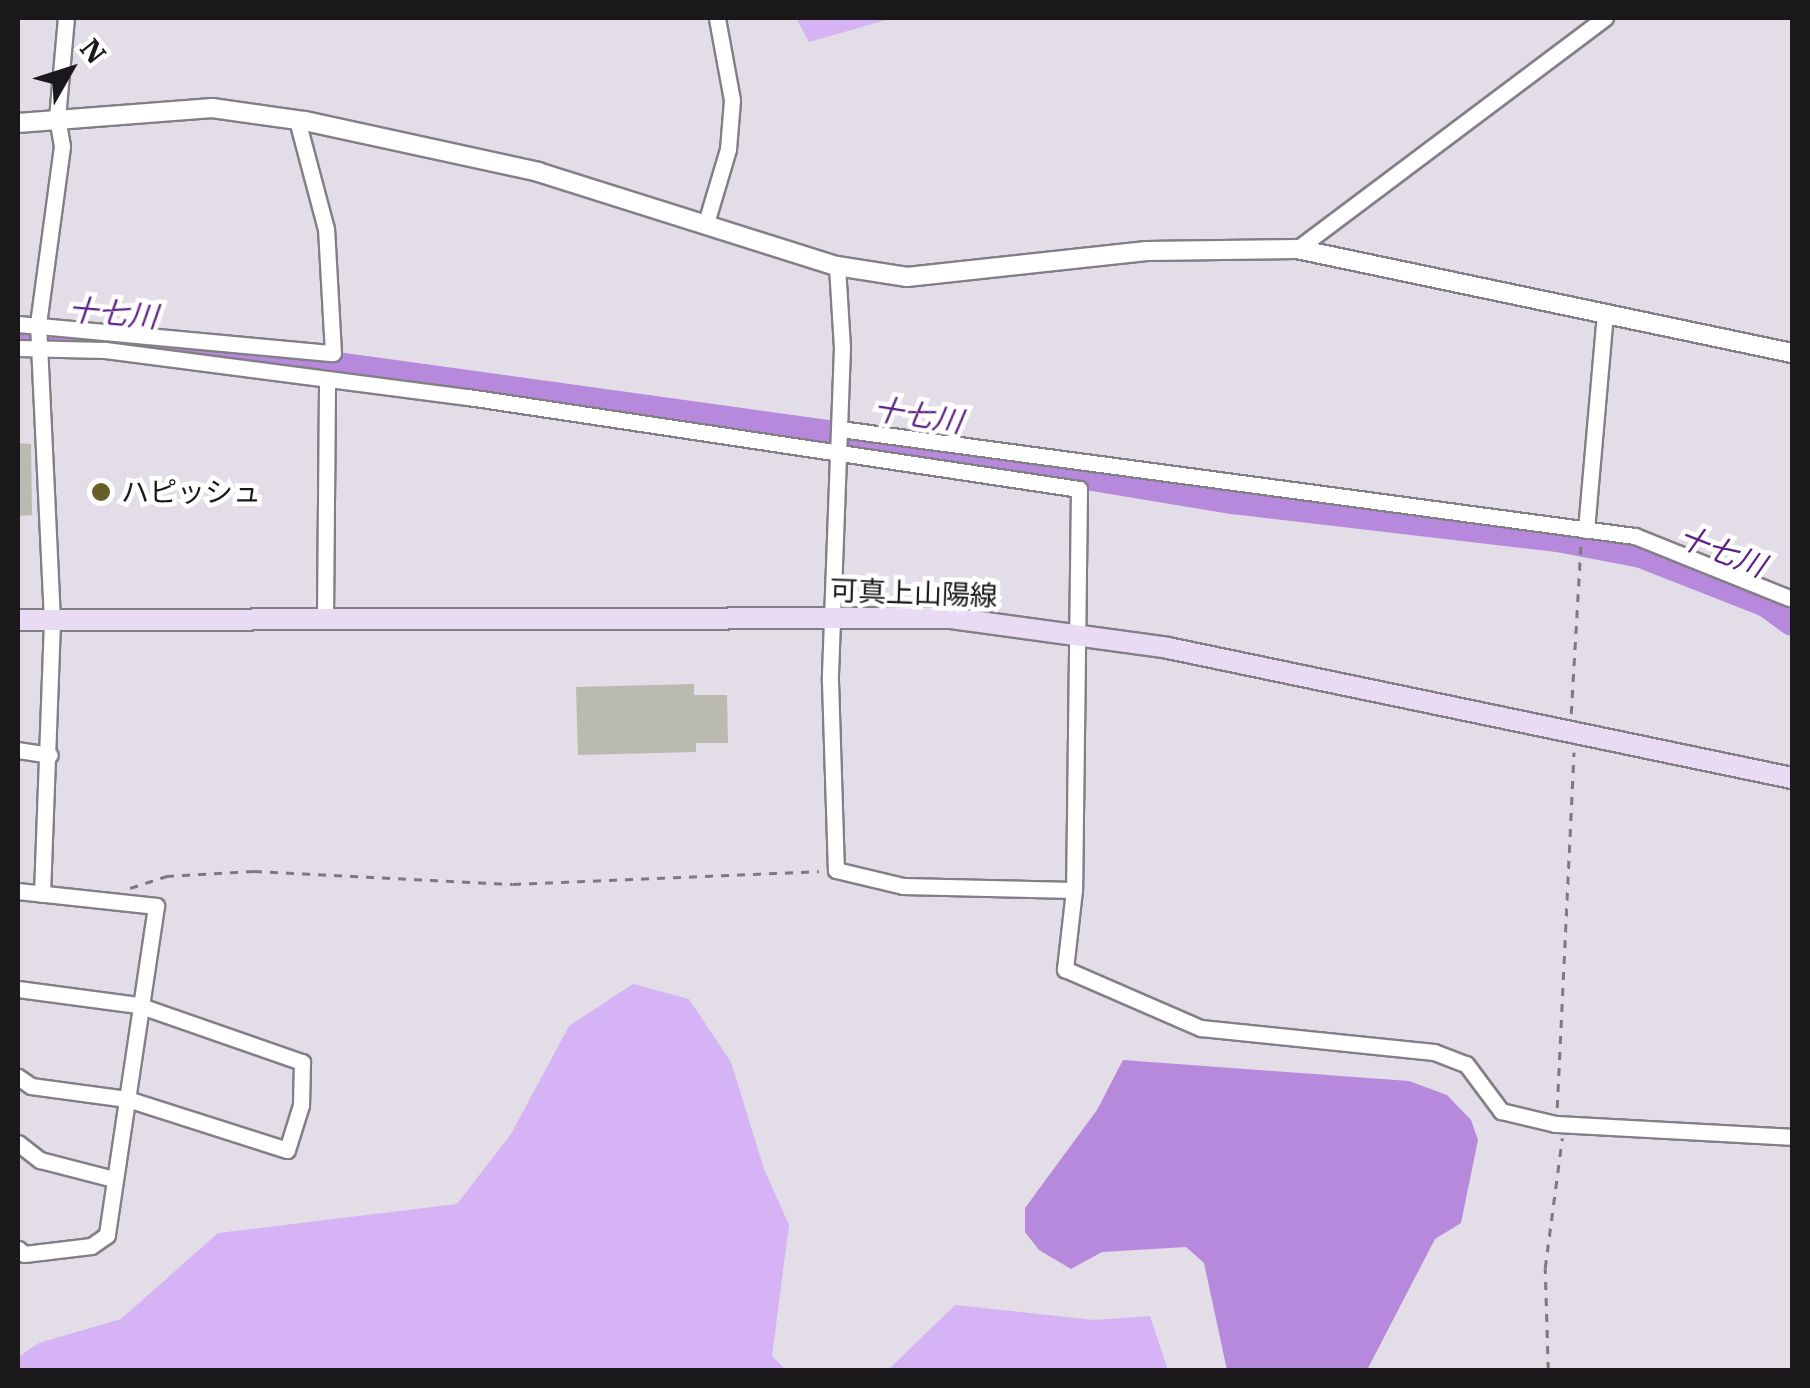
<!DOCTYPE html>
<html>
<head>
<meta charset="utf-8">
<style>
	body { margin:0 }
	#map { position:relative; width:1810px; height:1388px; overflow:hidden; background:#e2dde6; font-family:"IBM Plex Serif","Noto Sans JP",serif }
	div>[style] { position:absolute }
	.green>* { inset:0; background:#d5b3f4 }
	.water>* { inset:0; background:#b789dd }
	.stream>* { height:5px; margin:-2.5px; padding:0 2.5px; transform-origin:2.5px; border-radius:2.5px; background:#b789dd }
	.river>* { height:28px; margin:-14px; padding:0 14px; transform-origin:14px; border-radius:14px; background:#b789dd }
	.building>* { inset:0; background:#bbbab1 }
	.path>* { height:2.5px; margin-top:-1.25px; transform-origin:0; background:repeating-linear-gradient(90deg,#7c797f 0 8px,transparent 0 16px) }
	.roads { filter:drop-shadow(2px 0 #837f87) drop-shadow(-2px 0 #837f87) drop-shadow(0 2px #837f87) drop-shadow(0 -2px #837f87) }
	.minor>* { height:15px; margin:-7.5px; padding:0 7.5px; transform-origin:7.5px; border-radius:7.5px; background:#fff }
	.tertiary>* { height:18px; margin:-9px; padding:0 9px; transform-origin:9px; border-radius:9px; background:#fff }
	.secondary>* { height:20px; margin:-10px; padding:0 10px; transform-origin:10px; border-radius:10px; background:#e9dbf4 }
	.dots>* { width:28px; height:28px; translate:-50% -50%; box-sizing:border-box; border:5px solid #fff; border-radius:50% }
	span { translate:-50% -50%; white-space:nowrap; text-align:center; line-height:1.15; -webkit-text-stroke:9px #fff; paint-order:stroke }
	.poi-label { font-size:28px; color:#1a181b }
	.left { translate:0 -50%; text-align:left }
	.street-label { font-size:28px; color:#1a181b }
	.water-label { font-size:30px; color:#5e2185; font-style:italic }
	.frame { position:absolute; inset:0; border:20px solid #1a181b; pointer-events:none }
	.north { position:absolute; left:20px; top:20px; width:100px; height:100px; -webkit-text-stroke:8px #fff; paint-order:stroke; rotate:51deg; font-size:28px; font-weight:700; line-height:40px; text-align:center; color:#1a181b }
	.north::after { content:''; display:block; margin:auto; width:35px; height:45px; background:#1a181b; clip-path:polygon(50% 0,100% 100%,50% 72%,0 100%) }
</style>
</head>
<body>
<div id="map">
	<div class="green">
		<i style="clip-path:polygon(796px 18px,893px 18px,809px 42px)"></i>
		<i style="clip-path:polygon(633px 984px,689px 999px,731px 1062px,764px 1169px,789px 1225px,772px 1356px,786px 1370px,18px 1370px,18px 1357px,39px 1343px,121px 1319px,218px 1233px,457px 1204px,511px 1134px,569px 1026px)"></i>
		<i style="clip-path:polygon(955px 1305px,1094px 1320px,1150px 1316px,1168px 1370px,888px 1370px)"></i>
	</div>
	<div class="water">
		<i style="clip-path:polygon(1123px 1060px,1409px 1081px,1447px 1095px,1471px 1120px,1478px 1140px,1461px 1223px,1435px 1239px,1367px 1370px,1227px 1370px,1204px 1263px,1186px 1247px,1102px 1252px,1071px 1269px,1039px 1250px,1025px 1232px,1025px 1208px,1097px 1110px)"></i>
	</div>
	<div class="stream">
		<i style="left:1766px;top:603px;width:26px;rotate:9deg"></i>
	</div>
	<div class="river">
		<i style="left:18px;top:338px;width:299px;rotate:4.8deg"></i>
		<i style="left:316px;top:363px;width:552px;rotate:7.91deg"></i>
		<i style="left:863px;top:439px;width:375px;rotate:9.4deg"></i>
		<i style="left:1233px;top:500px;width:327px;rotate:6.7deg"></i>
		<i style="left:1558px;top:538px;width:85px;rotate:10.9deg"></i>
		<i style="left:1641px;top:554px;width:134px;rotate:21.4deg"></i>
		<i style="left:1766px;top:603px;width:32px;rotate:36deg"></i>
	</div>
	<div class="building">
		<i style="clip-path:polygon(18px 443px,31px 444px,32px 515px,18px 516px)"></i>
		<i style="clip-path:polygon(694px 684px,694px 695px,727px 695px,728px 743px,696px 743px,696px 752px,578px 755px,576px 687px)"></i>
	</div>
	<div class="path">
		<i style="left:1571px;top:714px;width:172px;rotate:-86.7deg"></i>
		<i style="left:130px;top:888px;width:38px;rotate:-18deg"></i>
		<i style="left:166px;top:876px;width:88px;rotate:-3.3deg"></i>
		<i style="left:254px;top:871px;width:259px;rotate:2.9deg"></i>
		<i style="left:513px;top:884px;width:306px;rotate:-2.4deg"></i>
		<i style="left:1557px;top:1108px;width:356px;rotate:-87.3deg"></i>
		<i style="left:1548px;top:1370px;width:102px;rotate:-91.7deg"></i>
		<i style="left:1545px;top:1268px;width:131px;rotate:-82.5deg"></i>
	</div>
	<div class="roads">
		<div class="minor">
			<i style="left:706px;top:223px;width:77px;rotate:-73.4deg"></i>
			<i style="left:728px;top:149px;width:49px;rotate:-85.3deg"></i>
			<i style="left:732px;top:100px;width:83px;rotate:-100.4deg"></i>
			<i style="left:1297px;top:249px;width:385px;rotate:-36.9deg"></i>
			<i style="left:837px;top:266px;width:81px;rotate:86.5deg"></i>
			<i style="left:842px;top:347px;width:334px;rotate:92.1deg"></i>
			<i style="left:830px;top:681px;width:189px;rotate:88.2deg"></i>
			<i style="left:836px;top:870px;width:69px;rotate:13.4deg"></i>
			<i style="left:903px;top:886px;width:171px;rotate:1.3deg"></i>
			<i style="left:18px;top:324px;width:316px;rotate:5.3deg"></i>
			<i style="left:333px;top:353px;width:124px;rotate:-93.2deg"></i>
			<i style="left:326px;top:229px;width:113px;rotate:-104.9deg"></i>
			<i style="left:18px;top:348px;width:87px;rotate:1.3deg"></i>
			<i style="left:105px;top:350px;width:366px;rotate:7.4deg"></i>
			<i style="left:468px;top:397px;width:618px;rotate:8.56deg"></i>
			<i style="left:1079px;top:489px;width:401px;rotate:90.7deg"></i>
			<i style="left:1074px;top:890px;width:80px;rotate:96.5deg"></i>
			<i style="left:1065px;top:969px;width:148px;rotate:23.5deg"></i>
			<i style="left:1201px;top:1028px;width:234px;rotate:5.9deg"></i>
			<i style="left:1434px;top:1052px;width:34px;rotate:21deg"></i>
			<i style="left:1466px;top:1064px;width:59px;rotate:53.3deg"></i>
			<i style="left:1501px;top:1111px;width:56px;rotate:13.5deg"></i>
			<i style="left:1555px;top:1124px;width:237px;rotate:3.1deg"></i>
			<i style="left:840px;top:429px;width:802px;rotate:7.67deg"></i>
			<i style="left:1635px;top:536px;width:166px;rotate:21.9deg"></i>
			<i style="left:1586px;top:530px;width:217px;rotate:-85deg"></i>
			<i style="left:325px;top:617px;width:238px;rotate:-89.5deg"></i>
			<i style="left:18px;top:750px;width:32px;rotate:9deg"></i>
			<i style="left:18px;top:891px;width:139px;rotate:6.2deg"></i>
			<i style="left:156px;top:906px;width:333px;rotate:98.5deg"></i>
			<i style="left:107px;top:1235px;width:19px;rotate:145deg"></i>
			<i style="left:91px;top:1246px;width:67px;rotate:173.2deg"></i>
			<i style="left:24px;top:1254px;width:8px;rotate:-140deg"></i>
			<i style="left:42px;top:894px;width:274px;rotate:-87.9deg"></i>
			<i style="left:52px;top:620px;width:296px;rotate:-92.7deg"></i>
			<i style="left:38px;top:324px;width:180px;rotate:-82.3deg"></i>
			<i style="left:62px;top:146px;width:28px;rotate:-100deg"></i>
			<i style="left:57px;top:118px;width:100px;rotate:-84.9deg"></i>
			<i style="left:18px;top:989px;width:121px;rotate:7.6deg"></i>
			<i style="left:138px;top:1005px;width:174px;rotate:19.2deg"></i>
			<i style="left:302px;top:1062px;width:43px;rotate:91.3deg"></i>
			<i style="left:301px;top:1105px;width:47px;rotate:107.3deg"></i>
			<i style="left:287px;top:1150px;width:168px;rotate:-162.3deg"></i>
			<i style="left:127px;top:1099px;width:97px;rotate:-172.3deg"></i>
			<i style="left:31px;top:1086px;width:16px;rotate:-145deg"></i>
			<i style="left:18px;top:1143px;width:28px;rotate:38deg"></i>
			<i style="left:40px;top:1160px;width:76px;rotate:14.4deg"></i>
		</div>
		<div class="tertiary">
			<i style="left:18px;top:123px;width:195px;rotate:-4.4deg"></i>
			<i style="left:212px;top:108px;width:94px;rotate:8deg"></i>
			<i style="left:305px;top:121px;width:239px;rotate:12.3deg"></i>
			<i style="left:538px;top:172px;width:313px;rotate:17.5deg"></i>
			<i style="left:837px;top:266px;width:71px;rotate:8.9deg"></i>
			<i style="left:907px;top:277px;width:241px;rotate:-6.2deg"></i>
			<i style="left:1147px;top:251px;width:150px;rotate:-0.8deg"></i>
			<i style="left:1297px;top:249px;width:506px;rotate:11.87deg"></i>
		</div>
		<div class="secondary">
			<i style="left:18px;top:620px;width:932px;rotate:-0.12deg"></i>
			<i style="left:950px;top:618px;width:220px;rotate:7.8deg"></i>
			<i style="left:1168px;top:648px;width:637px;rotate:11.77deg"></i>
		</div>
	</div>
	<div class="dots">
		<i style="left:101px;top:492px;background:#685e2a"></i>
	</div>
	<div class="poi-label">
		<span class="left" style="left:121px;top:492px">ハピッシュ</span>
	</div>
	<div class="street-label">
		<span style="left:914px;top:593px;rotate:2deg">可真上山陽線</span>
	</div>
	<div class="water-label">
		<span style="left:113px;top:313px;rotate:5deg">十七川</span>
		<span style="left:918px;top:415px;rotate:9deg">十七川</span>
		<span style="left:1722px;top:551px;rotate:21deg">十七川</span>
	</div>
	<div class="frame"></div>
	<div class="north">N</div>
</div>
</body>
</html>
